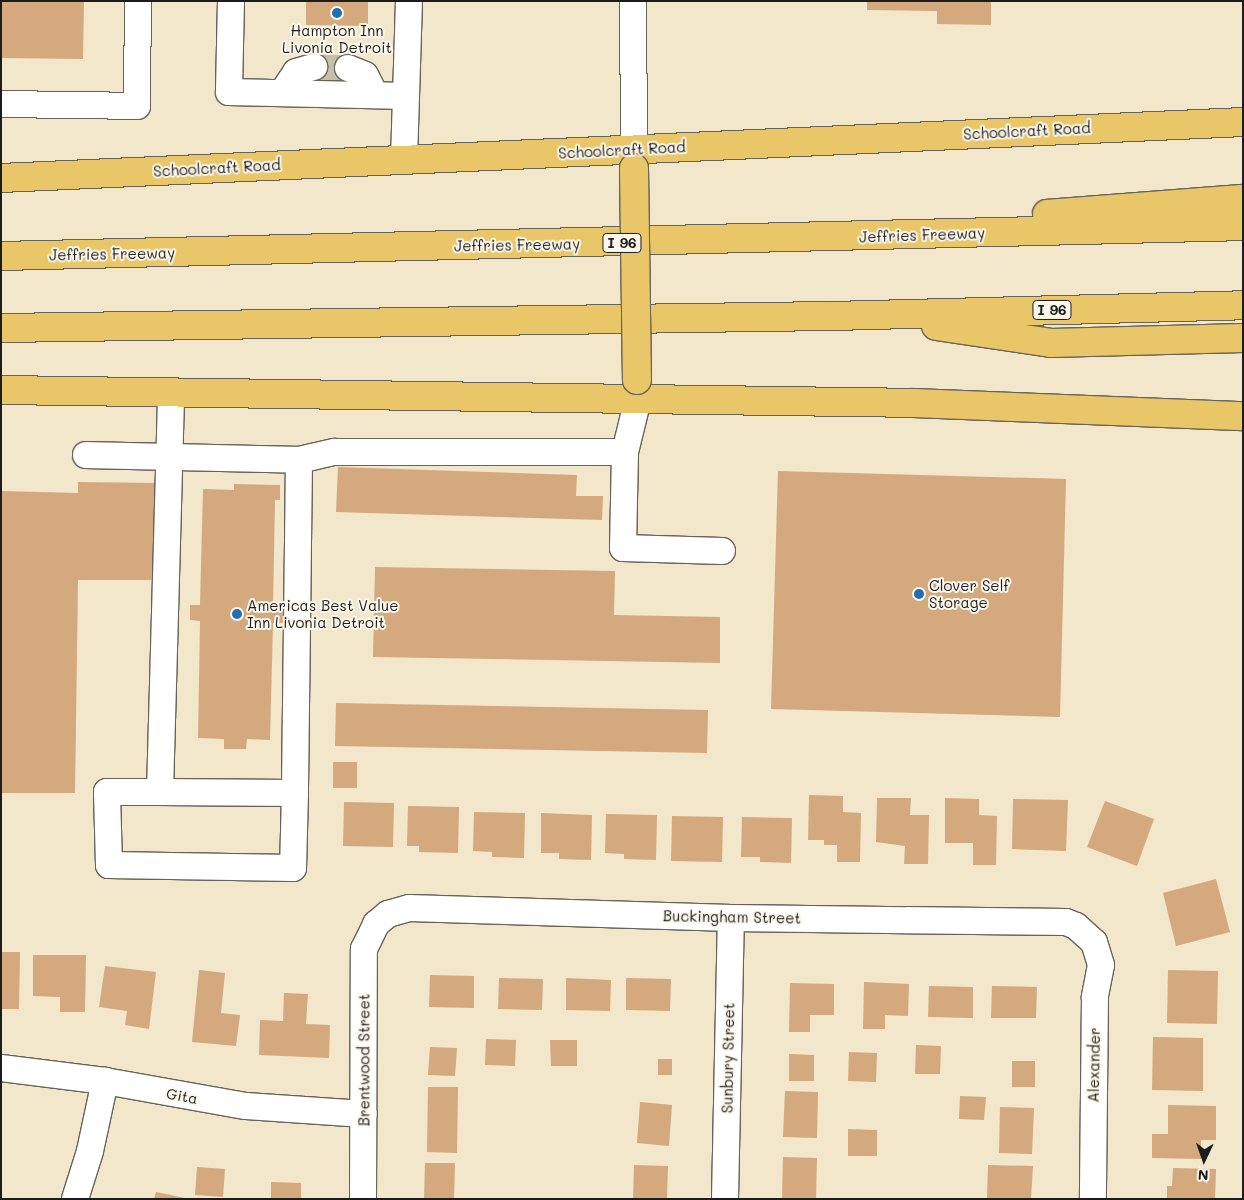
<!DOCTYPE html>
<html>
<head>
<meta charset="utf-8">
<style>
	body { margin:0 }
	#map { position:relative; width:1244px; height:1200px; overflow:hidden; background:#f2e6cb; font-family:Mali,sans-serif }
	div>[style] { position:absolute }
	.building>* { inset:0; background:#d4a97d }
	.minor-tunnel>* { height:26px; margin-top:-13px; transform-origin:0; background:repeating-linear-gradient(90deg,#c7bea8 0 26px,transparent 0 39px) }
	.roads { filter:drop-shadow(1px 0 #676359) drop-shadow(-1px 0 #676359) drop-shadow(0 1px #676359) drop-shadow(0 -1px #676359) }
	.minor>* { height:26px; margin:-13px; padding:0 13px; transform-origin:13px; border-radius:13px; background:#fff }
	.major>* { height:28px; margin:-14px; padding:0 14px; transform-origin:14px; border-radius:14px; background:#e9c769 }
	.highway>* { height:28px; margin:-14px; padding:0 14px; transform-origin:14px; border-radius:14px; background:#e9c769 }
	.bridges { filter:drop-shadow(1px 0 #676359) drop-shadow(-1px 0 #676359) drop-shadow(0 1px #676359) drop-shadow(0 -1px #676359) }
	.major-bridge>* { height:28px; margin:-14px; padding:0 14px; transform-origin:14px; border-radius:14px; background:#e9c769 }
	.dots>* { width:14px; height:14px; translate:-50% -50%; box-sizing:border-box; border:2px solid #fbf7ec; border-radius:50% }
	span { translate:-50% -50%; white-space:nowrap; text-align:center; line-height:1.15; -webkit-text-stroke:4px #fbf7ec; paint-order:stroke }
	.shield-label span { padding:1px 4px; background:#fbf7ec; border:1px solid; border-radius:4px; -webkit-text-stroke-width:0 }
	.shield-label { font-size:14px; color:#1c1c1c; font-weight:700 }
	.poi-label { font-size:15px; color:#1c1c1c }
	.left { translate:0 -50%; text-align:left }
	.street-label { font-size:15px; color:#1c1c1c }
	.frame { position:absolute; inset:0; border:2px solid #1c1c1c; pointer-events:none }
	.north { position:absolute; left:1179px; top:1135px; width:50px; height:50px; -webkit-text-stroke:4px #fbf7ec; paint-order:stroke; rotate:183deg; font-size:14px; font-weight:700; line-height:20px; text-align:center; color:#1c1c1c }
	.north::after { content:''; display:block; margin:auto; width:18px; height:22px; background:#1c1c1c; clip-path:polygon(50% 0,100% 100%,50% 72%,0 100%) }
</style>
</head>
<body>
<div id="map">
	<div class="building">
		<i style="clip-path:polygon(1px 1px,84px 1px,83px 59px,1px 58px)"></i>
		<i style="clip-path:polygon(306px 1px,368px 1px,368px 26px,306px 25px)"></i>
		<i style="clip-path:polygon(867px 1px,991px 1px,991px 25px,937px 24px,937px 11px,867px 10px)"></i>
		<i style="clip-path:polygon(338px 467px,577px 475px,576px 496px,603px 496px,602px 520px,336px 512px)"></i>
		<i style="clip-path:polygon(778px 471px,1066px 479px,1060px 717px,771px 709px)"></i>
		<i style="clip-path:polygon(78px 482px,156px 483px,154px 580px,78px 580px,75px 793px,1px 793px,1px 491px,78px 493px)"></i>
		<i style="clip-path:polygon(234px 484px,280px 485px,280px 500px,275px 500px,273px 608px,284px 607px,284px 623px,273px 623px,270px 740px,247px 739px,246px 749px,224px 749px,224px 739px,198px 738px,200px 621px,190px 620px,190px 605px,200px 605px,203px 489px,234px 490px)"></i>
		<i style="clip-path:polygon(375px 567px,615px 571px,614px 615px,720px 617px,720px 663px,373px 657px)"></i>
		<i style="clip-path:polygon(336px 703px,708px 710px,707px 753px,335px 746px)"></i>
		<i style="clip-path:polygon(333px 762px,357px 762px,357px 788px,333px 788px)"></i>
		<i style="clip-path:polygon(809px 795px,843px 796px,843px 812px,861px 813px,860px 862px,837px 862px,837px 845px,824px 845px,824px 840px,808px 840px)"></i>
		<i style="clip-path:polygon(877px 798px,911px 798px,910px 815px,929px 815px,928px 864px,904px 864px,905px 846px,876px 842px)"></i>
		<i style="clip-path:polygon(945px 798px,979px 799px,979px 815px,997px 816px,996px 865px,973px 865px,973px 843px,945px 843px)"></i>
		<i style="clip-path:polygon(1013px 799px,1068px 800px,1066px 851px,1012px 849px)"></i>
		<i style="clip-path:polygon(1105px 801px,1154px 819px,1137px 866px,1087px 847px)"></i>
		<i style="clip-path:polygon(344px 802px,394px 803px,393px 847px,343px 846px)"></i>
		<i style="clip-path:polygon(408px 806px,459px 807px,458px 853px,419px 852px,419px 846px,407px 846px)"></i>
		<i style="clip-path:polygon(474px 812px,525px 813px,524px 858px,492px 857px,492px 852px,473px 851px)"></i>
		<i style="clip-path:polygon(541px 813px,592px 815px,591px 860px,559px 859px,559px 853px,541px 853px)"></i>
		<i style="clip-path:polygon(606px 814px,657px 815px,656px 860px,624px 859px,624px 854px,605px 853px)"></i>
		<i style="clip-path:polygon(672px 816px,723px 817px,722px 862px,671px 861px)"></i>
		<i style="clip-path:polygon(742px 817px,792px 818px,791px 863px,760px 862px,760px 857px,741px 857px)"></i>
		<i style="clip-path:polygon(1216px 879px,1230px 932px,1176px 946px,1163px 893px)"></i>
		<i style="clip-path:polygon(1px 952px,20px 952px,19px 1009px,1px 1009px)"></i>
		<i style="clip-path:polygon(33px 955px,86px 955px,85px 1012px,60px 1012px,60px 997px,33px 996px)"></i>
		<i style="clip-path:polygon(105px 966px,156px 972px,149px 1029px,125px 1025px,127px 1011px,99px 1007px)"></i>
		<i style="clip-path:polygon(199px 970px,225px 973px,221px 1013px,240px 1015px,236px 1046px,192px 1042px)"></i>
		<i style="clip-path:polygon(1168px 970px,1218px 971px,1217px 1024px,1167px 1023px)"></i>
		<i style="clip-path:polygon(430px 975px,474px 976px,474px 1008px,429px 1007px)"></i>
		<i style="clip-path:polygon(499px 978px,543px 979px,542px 1010px,498px 1009px)"></i>
		<i style="clip-path:polygon(566px 978px,611px 980px,610px 1011px,566px 1010px)"></i>
		<i style="clip-path:polygon(626px 978px,671px 979px,670px 1011px,626px 1010px)"></i>
		<i style="clip-path:polygon(864px 982px,909px 984px,908px 1016px,885px 1015px,885px 1029px,863px 1029px)"></i>
		<i style="clip-path:polygon(790px 983px,834px 984px,834px 1015px,810px 1015px,810px 1032px,789px 1032px)"></i>
		<i style="clip-path:polygon(929px 986px,973px 987px,973px 1018px,928px 1017px)"></i>
		<i style="clip-path:polygon(992px 986px,1037px 987px,1036px 1018px,991px 1018px)"></i>
		<i style="clip-path:polygon(284px 993px,308px 994px,306px 1024px,330px 1025px,329px 1058px,259px 1055px,260px 1020px,283px 1021px)"></i>
		<i style="clip-path:polygon(1153px 1037px,1203px 1038px,1203px 1091px,1152px 1090px)"></i>
		<i style="clip-path:polygon(486px 1039px,516px 1040px,515px 1066px,485px 1065px)"></i>
		<i style="clip-path:polygon(550px 1040px,577px 1040px,577px 1066px,551px 1066px)"></i>
		<i style="clip-path:polygon(916px 1045px,941px 1046px,940px 1074px,915px 1074px)"></i>
		<i style="clip-path:polygon(430px 1047px,457px 1048px,455px 1076px,428px 1075px)"></i>
		<i style="clip-path:polygon(849px 1052px,877px 1053px,876px 1082px,848px 1081px)"></i>
		<i style="clip-path:polygon(789px 1054px,814px 1055px,814px 1081px,789px 1081px)"></i>
		<i style="clip-path:polygon(658px 1059px,672px 1059px,672px 1075px,658px 1075px)"></i>
		<i style="clip-path:polygon(1012px 1061px,1035px 1061px,1035px 1087px,1012px 1087px)"></i>
		<i style="clip-path:polygon(428px 1087px,458px 1087px,457px 1153px,427px 1152px)"></i>
		<i style="clip-path:polygon(785px 1091px,818px 1092px,817px 1138px,783px 1137px)"></i>
		<i style="clip-path:polygon(960px 1096px,986px 1097px,984px 1120px,959px 1119px)"></i>
		<i style="clip-path:polygon(640px 1102px,672px 1105px,669px 1146px,637px 1143px)"></i>
		<i style="clip-path:polygon(1168px 1105px,1216px 1106px,1216px 1140px,1201px 1140px,1201px 1159px,1152px 1158px,1152px 1134px,1168px 1134px)"></i>
		<i style="clip-path:polygon(1000px 1107px,1034px 1108px,1032px 1154px,999px 1153px)"></i>
		<i style="clip-path:polygon(848px 1129px,877px 1130px,877px 1156px,848px 1156px)"></i>
		<i style="clip-path:polygon(783px 1157px,817px 1158px,816px 1199px,782px 1199px)"></i>
		<i style="clip-path:polygon(425px 1163px,455px 1163px,454px 1199px,424px 1199px)"></i>
		<i style="clip-path:polygon(634px 1165px,668px 1166px,667px 1199px,633px 1199px)"></i>
		<i style="clip-path:polygon(988px 1165px,1033px 1166px,1031px 1198px,987px 1199px)"></i>
		<i style="clip-path:polygon(197px 1167px,225px 1169px,223px 1197px,195px 1195px)"></i>
		<i style="clip-path:polygon(1173px 1168px,1216px 1169px,1215px 1199px,1167px 1199px,1167px 1186px,1172px 1186px)"></i>
		<i style="clip-path:polygon(271px 1182px,301px 1183px,301px 1199px,271px 1199px)"></i>
		<i style="clip-path:polygon(156px 1192px,185px 1198px,184px 1199px,154px 1199px)"></i>
	</div>
	<div class="minor-tunnel">
		<i style="left:314px;top:67px;width:34px;rotate:2deg"></i>
	</div>
	<div class="roads">
		<div class="minor">
			<i style="left:231px;top:1px;width:91px;rotate:91.3deg"></i>
			<i style="left:229px;top:92px;width:177px;rotate:1.3deg"></i>
			<i style="left:633px;top:1px;width:149px;rotate:89.6deg"></i>
			<i style="left:348px;top:68px;width:18px;rotate:22deg"></i>
			<i style="left:365px;top:75px;width:22px;rotate:63deg"></i>
			<i style="left:282px;top:93px;width:25px;rotate:-56deg"></i>
			<i style="left:296px;top:72px;width:19px;rotate:-16deg"></i>
			<i style="left:1px;top:104px;width:136px;rotate:0.8deg"></i>
			<i style="left:137px;top:106px;width:105px;rotate:-89.5deg"></i>
			<i style="left:404px;top:160px;width:159px;rotate:-88.2deg"></i>
			<i style="left:625px;top:452px;width:96px;rotate:91.2deg"></i>
			<i style="left:623px;top:548px;width:99px;rotate:1.7deg"></i>
			<i style="left:86px;top:455px;width:213px;rotate:1.3deg"></i>
			<i style="left:299px;top:460px;width:333px;rotate:90.7deg"></i>
			<i style="left:299px;top:460px;width:37px;rotate:-13deg"></i>
			<i style="left:335px;top:452px;width:290px"></i>
			<i style="left:625px;top:452px;width:55px;rotate:-76.2deg"></i>
			<i style="left:160px;top:792px;width:135px;rotate:0.4deg"></i>
			<i style="left:295px;top:793px;width:75px;rotate:91.5deg"></i>
			<i style="left:293px;top:868px;width:184px;rotate:-179.1deg"></i>
			<i style="left:109px;top:865px;width:73px;rotate:-91.6deg"></i>
			<i style="left:107px;top:792px;width:53px"></i>
			<i style="left:160px;top:792px;width:401px;rotate:-88.4deg"></i>
			<i style="left:1px;top:1068px;width:105px;rotate:7.1deg"></i>
			<i style="left:105px;top:1081px;width:143px;rotate:10.1deg"></i>
			<i style="left:246px;top:1106px;width:118px;rotate:3.9deg"></i>
			<i style="left:75px;top:1199px;width:50px;rotate:-72.6deg"></i>
			<i style="left:90px;top:1151px;width:72px;rotate:-77.9deg"></i>
			<i style="left:363px;top:1199px;width:250px;rotate:-89.8deg"></i>
			<i style="left:364px;top:949px;width:28px;rotate:-64deg"></i>
			<i style="left:376px;top:924px;width:16px;rotate:-40deg"></i>
			<i style="left:388px;top:914px;width:22px;rotate:-16deg"></i>
			<i style="left:409px;top:908px;width:322px;rotate:1.8deg"></i>
			<i style="left:731px;top:918px;width:335px;rotate:0.7deg"></i>
			<i style="left:1066px;top:922px;width:11px;rotate:22deg"></i>
			<i style="left:1076px;top:926px;width:24px;rotate:42deg"></i>
			<i style="left:1094px;top:942px;width:24px;rotate:73deg"></i>
			<i style="left:1101px;top:965px;width:33px;rotate:101deg"></i>
			<i style="left:1095px;top:997px;width:202px;rotate:90.6deg"></i>
			<i style="left:725px;top:1199px;width:281px;rotate:-88.8deg"></i>
		</div>
		<div class="major">
			<i style="left:1px;top:178px;width:1243px;rotate:-2.58deg"></i>
			<i style="left:1px;top:390px;width:914px;rotate:0.81deg"></i>
			<i style="left:915px;top:403px;width:328px;rotate:2.3deg"></i>
		</div>
		<div class="highway">
			<i style="left:1047px;top:214px;width:197px;rotate:-4.4deg"></i>
			<i style="left:1px;top:256px;width:1242px;rotate:-1.38deg"></i>
			<i style="left:936px;top:326px;width:116px;rotate:8.4deg"></i>
			<i style="left:1051px;top:343px;width:192px;rotate:-1.5deg"></i>
			<i style="left:1px;top:328px;width:832px;rotate:-0.83deg"></i>
			<i style="left:833px;top:316px;width:410px;rotate:-1.5deg"></i>
		</div>
	</div>
	<div class="bridges">
		<div class="major-bridge">
			<i style="left:634px;top:168px;width:212px;rotate:89.2deg"></i>
		</div>
	</div>
	<div class="dots">
		<i style="left:337px;top:13px;background:#1f6fb2"></i>
		<i style="left:919px;top:594px;background:#1f6fb2"></i>
		<i style="left:237px;top:614px;background:#1f6fb2"></i>
	</div>
	<div class="shield-label">
		<span style="left:622px;top:243px">I 96</span>
		<span style="left:1052px;top:310px">I 96</span>
	</div>
	<div class="poi-label">
		<span style="left:337px;top:39px">Hampton Inn<br>Livonia Detroit</span>
		<span class="left" style="left:929px;top:594px">Clover Self<br>Storage</span>
		<span class="left" style="left:247px;top:614px">Americas Best Value<br>Inn Livonia Detroit</span>
	</div>
	<div class="street-label">
		<span style="left:1027px;top:131px;rotate:-3deg">Schoolcraft Road</span>
		<span style="left:622px;top:150px;rotate:-3deg">Schoolcraft Road</span>
		<span style="left:217px;top:168px;rotate:-3deg">Schoolcraft Road</span>
		<span style="left:922px;top:235px;rotate:-2deg">Jeffries Freeway</span>
		<span style="left:517px;top:245px;rotate:-1deg">Jeffries Freeway</span>
		<span style="left:112px;top:254px;rotate:-1deg">Jeffries Freeway</span>
		<span style="left:732px;top:917px;rotate:1deg">Buckingham Street</span>
		<span style="left:728px;top:1058px;rotate:-89deg">Sunbury Street</span>
		<span style="left:364px;top:1060px;rotate:-90deg">Brentwood Street</span>
		<span style="left:1094px;top:1065px;rotate:-89deg">Alexander</span>
		<span style="left:182px;top:1096px;rotate:10deg">Gita</span>
	</div>
	<div class="frame"></div>
	<div class="north">N</div>
</div>
</body>
</html>
